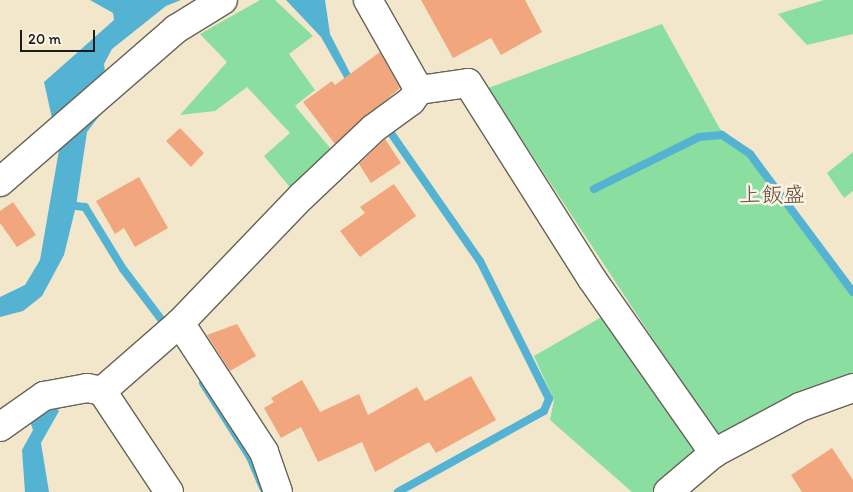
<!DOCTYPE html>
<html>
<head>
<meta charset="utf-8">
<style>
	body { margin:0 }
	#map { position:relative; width:853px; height:492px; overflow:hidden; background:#f2e7cb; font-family:Itim,"Klee One",sans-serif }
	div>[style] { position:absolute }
	.green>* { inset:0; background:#8ade9f }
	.water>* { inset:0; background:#54b2d2 }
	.stream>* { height:8px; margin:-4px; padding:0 4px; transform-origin:4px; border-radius:4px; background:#54b2d2 }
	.building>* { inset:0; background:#f2a67e }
	.roads { filter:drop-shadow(1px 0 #676359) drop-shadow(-1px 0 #676359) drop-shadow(0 1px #676359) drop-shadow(0 -1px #676359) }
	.minor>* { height:28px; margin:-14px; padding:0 14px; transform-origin:14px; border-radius:14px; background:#fff }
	span { translate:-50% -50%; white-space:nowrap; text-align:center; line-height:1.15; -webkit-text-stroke:5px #fcf5e5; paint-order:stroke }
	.neighbourhood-label { font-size:22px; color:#674c3e }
	.scale { position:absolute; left:20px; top:30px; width:75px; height:22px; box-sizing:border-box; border:2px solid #1c1c1c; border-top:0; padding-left:6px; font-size:15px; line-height:18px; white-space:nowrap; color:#1c1c1c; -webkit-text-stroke:4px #fcf5e5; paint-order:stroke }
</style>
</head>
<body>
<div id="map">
	<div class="green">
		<i style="clip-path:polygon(260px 0,275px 0,313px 36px,289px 54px,315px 90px,295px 106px,336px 155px,293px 191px,264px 156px,290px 133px,247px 87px,215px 111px,180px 115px,227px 62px,200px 34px)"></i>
		<i style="clip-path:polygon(824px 0,853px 0,853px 34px,807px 45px,778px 14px)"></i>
		<i style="clip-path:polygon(662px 24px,720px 129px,750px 151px,853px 286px,853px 380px,718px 438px,488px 88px)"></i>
		<i style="clip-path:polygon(853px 152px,853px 191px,844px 198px,827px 173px)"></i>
		<i style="clip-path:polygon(605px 315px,697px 451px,654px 492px,632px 492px,550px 420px,554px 400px,534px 356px)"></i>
	</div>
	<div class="water">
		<i style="clip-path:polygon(90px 0,181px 0,166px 6px,112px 49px,104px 64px,109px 103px,87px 132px,76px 206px,64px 255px,42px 296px,23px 311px,0 317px,0 297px,25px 285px,40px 260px,59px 150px,44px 82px,114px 20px,113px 13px)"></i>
		<i style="clip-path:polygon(286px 0,325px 0,330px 34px,350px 73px,376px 107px,375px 112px,370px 113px,346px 81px,321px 37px)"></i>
		<i style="clip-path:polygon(53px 403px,59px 411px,41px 443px,49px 492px,25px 492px,22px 450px,33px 430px,28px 415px)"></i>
	</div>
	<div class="stream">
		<i style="left:386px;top:126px;width:165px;rotate:55.2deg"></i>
		<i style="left:480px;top:261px;width:154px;rotate:63.4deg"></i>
		<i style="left:549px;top:399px;width:13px;rotate:113deg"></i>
		<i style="left:544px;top:411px;width:167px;rotate:151deg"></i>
		<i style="left:594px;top:189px;width:117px;rotate:-26.3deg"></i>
		<i style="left:699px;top:137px;width:23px;rotate:-5deg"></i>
		<i style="left:722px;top:135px;width:34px;rotate:34deg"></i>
		<i style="left:750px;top:154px;width:172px;rotate:53.3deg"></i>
		<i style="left:76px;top:206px;width:9px;rotate:6deg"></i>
		<i style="left:85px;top:207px;width:73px;rotate:58.5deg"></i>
		<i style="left:123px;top:269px;width:73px;rotate:52.8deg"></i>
		<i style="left:203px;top:383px;width:88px;rotate:57.6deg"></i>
		<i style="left:250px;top:457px;width:34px;rotate:67deg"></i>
	</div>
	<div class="building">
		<i style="clip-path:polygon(421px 0,525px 0,542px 32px,501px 55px,491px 38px,453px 58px)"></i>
		<i style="clip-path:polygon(380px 52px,400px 88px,335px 144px,303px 102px,332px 81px,335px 85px)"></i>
		<i style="clip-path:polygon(180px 128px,204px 153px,191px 167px,166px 141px)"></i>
		<i style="clip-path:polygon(385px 139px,401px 163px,371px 183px,359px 164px)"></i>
		<i style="clip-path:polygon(139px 177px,168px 228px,135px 247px,124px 228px,115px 234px,96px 201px)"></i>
		<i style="clip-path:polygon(394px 184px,416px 216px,360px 257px,340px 231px,365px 213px,360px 207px)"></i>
		<i style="clip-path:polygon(13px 202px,36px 235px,17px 247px,0 223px,0 211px)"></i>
		<i style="clip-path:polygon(237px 324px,256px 356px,230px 371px,207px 335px)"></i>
		<i style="clip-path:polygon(471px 376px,496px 420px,436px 453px,429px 442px,375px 472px,362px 442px,318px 462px,301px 427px,281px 438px,264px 408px,274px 402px,271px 398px,302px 380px,320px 412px,359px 394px,368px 415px,417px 387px,425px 401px)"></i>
		<i style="clip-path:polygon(832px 448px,853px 480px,853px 492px,802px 492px,791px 475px)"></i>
	</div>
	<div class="roads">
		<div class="minor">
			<i style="left:368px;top:0;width:103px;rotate:60.5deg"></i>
			<i style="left:0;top:182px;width:233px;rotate:-41deg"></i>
			<i style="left:176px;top:29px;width:55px;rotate:-31.7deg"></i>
			<i style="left:180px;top:323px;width:154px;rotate:56.9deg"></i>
			<i style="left:264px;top:452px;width:42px;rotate:70.7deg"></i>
			<i style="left:102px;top:391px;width:121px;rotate:56.4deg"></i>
			<i style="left:0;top:427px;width:54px;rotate:-35.2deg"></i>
			<i style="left:44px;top:396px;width:44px;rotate:-10.5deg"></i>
			<i style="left:87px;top:388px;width:15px;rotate:11deg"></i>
			<i style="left:102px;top:391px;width:103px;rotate:-41.1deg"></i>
			<i style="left:180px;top:323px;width:175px;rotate:-46.2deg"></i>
			<i style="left:301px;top:197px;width:100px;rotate:-43.4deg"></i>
			<i style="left:374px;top:128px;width:46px;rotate:-36.1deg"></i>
			<i style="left:411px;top:101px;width:14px;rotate:-54deg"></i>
			<i style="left:419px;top:90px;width:49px;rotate:-8.1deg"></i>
			<i style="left:468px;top:83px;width:232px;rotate:57.7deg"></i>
			<i style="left:592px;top:279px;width:213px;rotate:55deg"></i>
			<i style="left:668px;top:492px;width:60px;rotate:-40.3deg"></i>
			<i style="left:714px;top:453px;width:98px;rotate:-28.1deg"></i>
			<i style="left:800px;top:407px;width:56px;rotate:-19.7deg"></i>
		</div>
	</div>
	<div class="neighbourhood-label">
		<span style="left:772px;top:195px">上飯盛</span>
	</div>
	<div class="scale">20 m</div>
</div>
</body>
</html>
